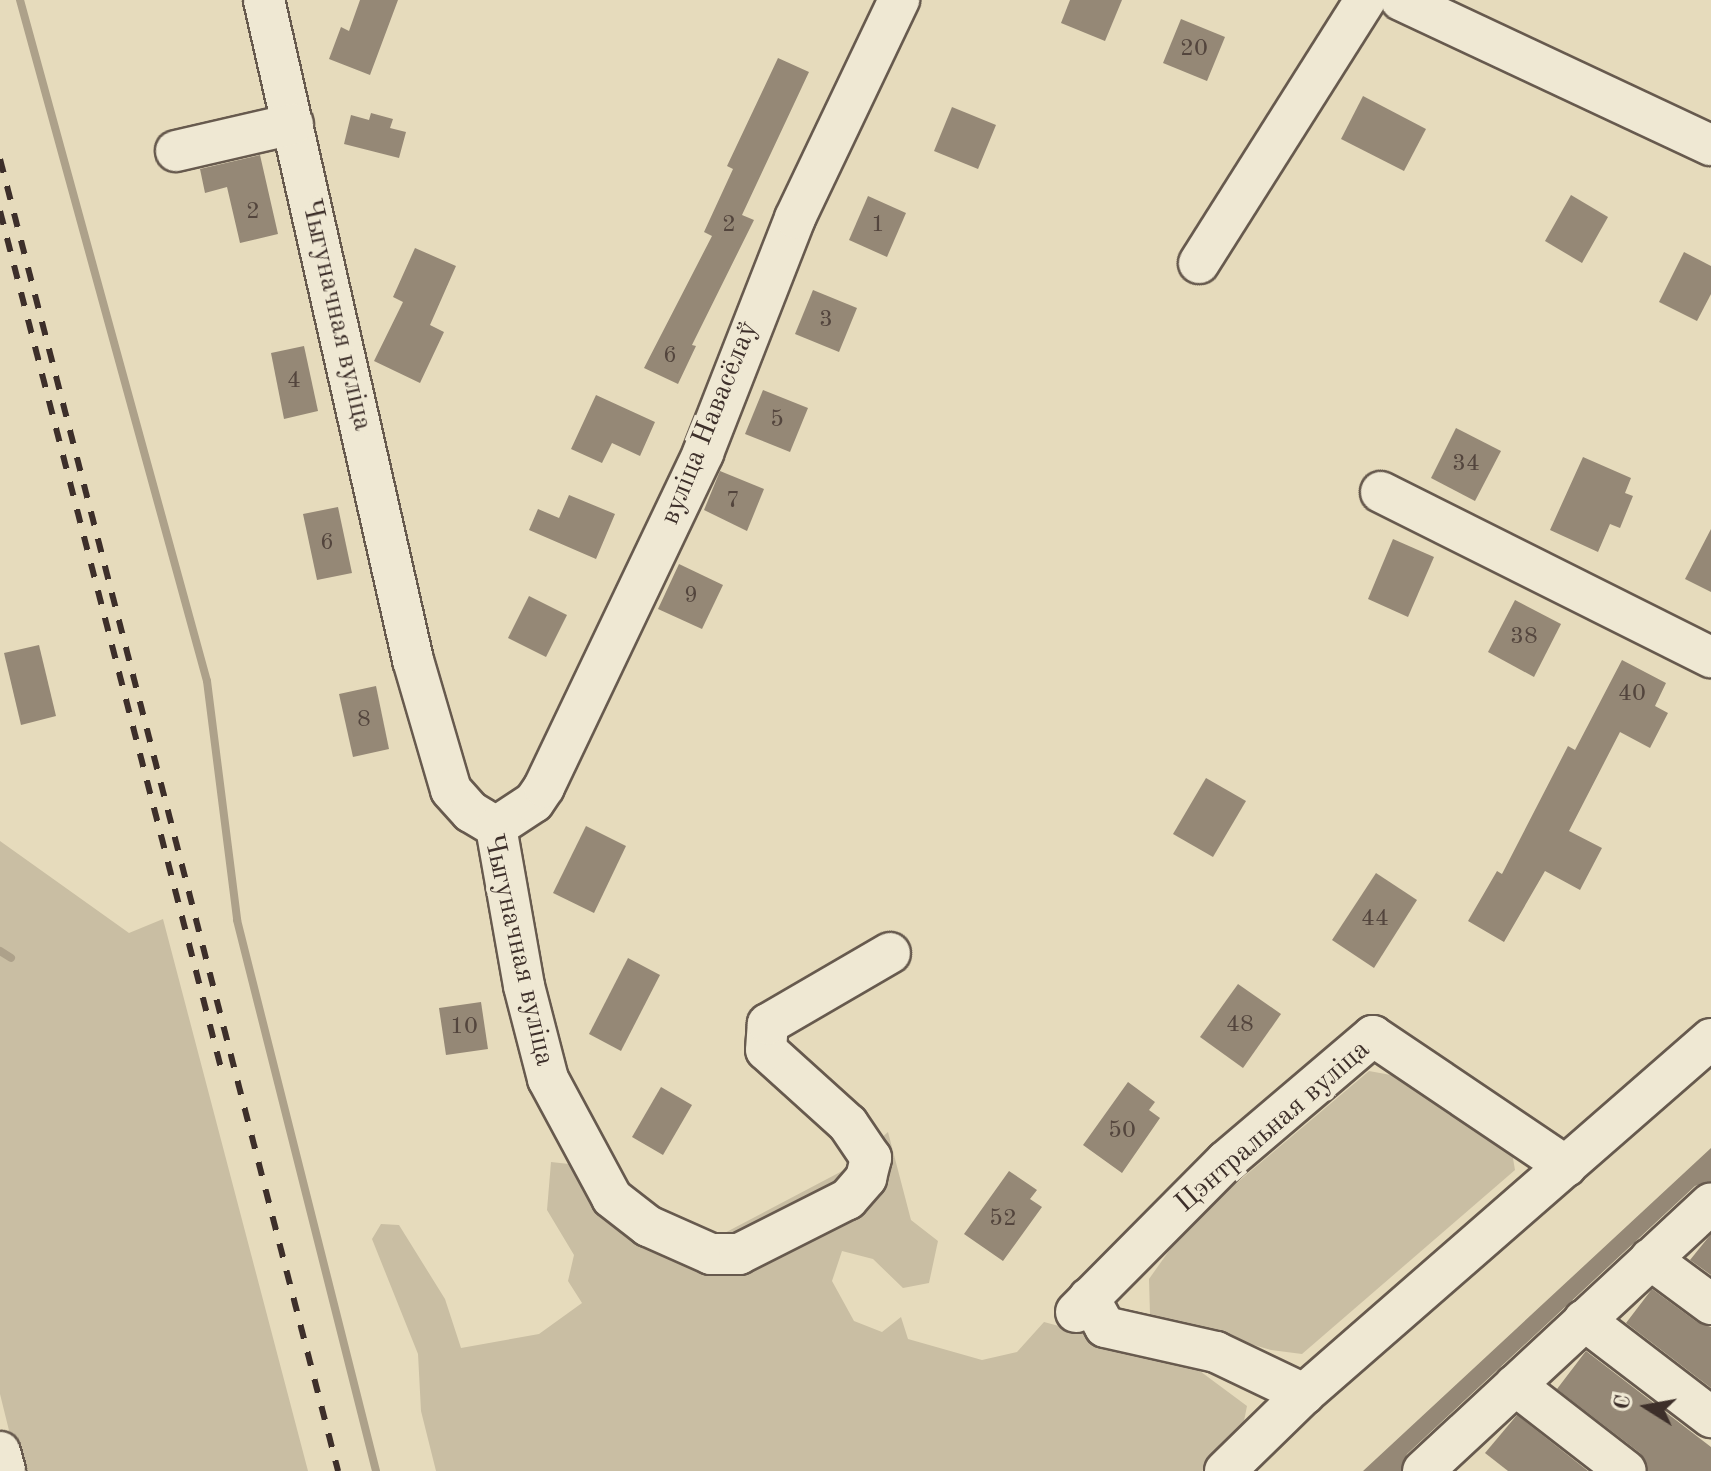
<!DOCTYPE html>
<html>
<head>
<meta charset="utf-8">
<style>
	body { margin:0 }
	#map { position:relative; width:1711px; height:1471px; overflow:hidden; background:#e6dbbc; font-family:"Old Standard TT",serif }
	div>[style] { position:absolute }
	.green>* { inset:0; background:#c9bea3 }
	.stream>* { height:8px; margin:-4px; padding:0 4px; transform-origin:4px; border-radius:4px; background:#ada18a }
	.building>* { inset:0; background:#958876 }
	.roads { filter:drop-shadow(2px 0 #675a4e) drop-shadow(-2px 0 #675a4e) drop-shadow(0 2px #675a4e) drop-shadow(0 -2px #675a4e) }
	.minor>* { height:40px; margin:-20px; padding:0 20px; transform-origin:20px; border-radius:20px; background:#efe8d3 }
	.rail>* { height:6px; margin-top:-3px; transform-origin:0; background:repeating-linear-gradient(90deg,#3d2f2a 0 14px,transparent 0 28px) }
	span { translate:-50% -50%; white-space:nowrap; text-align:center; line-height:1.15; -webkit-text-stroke:8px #efe8d3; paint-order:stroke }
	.number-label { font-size:24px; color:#53453d }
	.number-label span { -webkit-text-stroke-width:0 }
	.street-label { font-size:28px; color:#3d2f2a }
	.north { position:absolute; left:1607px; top:1367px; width:80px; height:80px; -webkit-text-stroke:6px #efe8d3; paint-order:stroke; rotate:281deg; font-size:22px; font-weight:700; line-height:32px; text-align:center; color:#3d2f2a }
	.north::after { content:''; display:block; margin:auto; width:28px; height:36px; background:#3d2f2a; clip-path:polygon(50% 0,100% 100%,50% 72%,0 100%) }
</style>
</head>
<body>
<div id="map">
	<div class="green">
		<i style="clip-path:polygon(0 841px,129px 933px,163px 919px,308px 1471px,19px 1471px,0 1394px)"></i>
		<i style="clip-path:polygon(1369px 1071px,1418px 1080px,1510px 1141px,1515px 1170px,1302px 1354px,1271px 1350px,1150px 1315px,1149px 1279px,1188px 1224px)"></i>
		<i style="clip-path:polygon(594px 1126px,630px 1195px,715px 1238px,846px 1169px,888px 1132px,911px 1220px,938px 1241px,929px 1283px,903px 1288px,873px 1259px,842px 1251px,832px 1281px,854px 1321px,882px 1332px,901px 1317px,908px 1339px,982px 1360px,1017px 1352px,1044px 1322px,1185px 1360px,1247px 1406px,1241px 1436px,1202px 1471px,436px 1471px,421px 1411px,418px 1354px,372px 1239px,381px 1224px,399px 1225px,445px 1299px,461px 1348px,539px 1334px,582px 1303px,568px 1281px,574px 1255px,547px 1210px,551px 1162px,569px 1164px)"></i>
	</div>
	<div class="stream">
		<i style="left:20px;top:0;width:706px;rotate:74.65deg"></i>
		<i style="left:207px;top:681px;width:241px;rotate:82.8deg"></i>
		<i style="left:237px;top:920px;width:568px;rotate:75.84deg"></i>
		<i style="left:0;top:951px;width:13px;rotate:32deg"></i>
	</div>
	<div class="building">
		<i style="clip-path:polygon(360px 0,398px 0,370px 75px,329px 59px,341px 27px,349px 31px)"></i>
		<i style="clip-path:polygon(1070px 0,1122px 0,1105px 41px,1061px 23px)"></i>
		<i style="clip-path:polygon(1181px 19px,1225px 37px,1207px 81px,1163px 63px)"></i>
		<i style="clip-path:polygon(778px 58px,809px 72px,742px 215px,754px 220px,692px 345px,696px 346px,678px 384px,644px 368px,712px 236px,704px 232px,733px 169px,727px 166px)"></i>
		<i style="clip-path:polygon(1363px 96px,1426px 129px,1404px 171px,1341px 139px)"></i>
		<i style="clip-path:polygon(952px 107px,996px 125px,978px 169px,934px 151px)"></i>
		<i style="clip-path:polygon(371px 113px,393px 119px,390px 128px,406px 132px,399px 158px,344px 144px,351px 115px,369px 120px)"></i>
		<i style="clip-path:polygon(260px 155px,278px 234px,240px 243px,227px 187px,205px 193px,200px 169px)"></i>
		<i style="clip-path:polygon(1571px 195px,1608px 217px,1582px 263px,1545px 241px)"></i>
		<i style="clip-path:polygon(868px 196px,906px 213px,887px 257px,849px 240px)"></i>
		<i style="clip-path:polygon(415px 248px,456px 266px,430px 325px,444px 332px,420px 383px,374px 361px,403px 302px,393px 297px)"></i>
		<i style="clip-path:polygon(1684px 252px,1711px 266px,1711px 294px,1697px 321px,1659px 302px)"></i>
		<i style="clip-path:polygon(813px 290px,857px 308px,839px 352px,795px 334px)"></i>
		<i style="clip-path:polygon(304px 346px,318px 411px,284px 419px,271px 353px)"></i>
		<i style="clip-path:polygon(763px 390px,808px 408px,790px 452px,745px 434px)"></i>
		<i style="clip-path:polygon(596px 395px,655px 422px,640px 456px,612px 443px,602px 463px,571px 449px)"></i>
		<i style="clip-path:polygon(1456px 428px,1501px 451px,1475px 501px,1431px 478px)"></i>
		<i style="clip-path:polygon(1583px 457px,1631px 478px,1625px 493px,1633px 496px,1620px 528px,1610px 524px,1598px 552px,1550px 530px)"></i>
		<i style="clip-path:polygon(720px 471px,764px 489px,747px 531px,704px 510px)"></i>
		<i style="clip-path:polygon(569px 495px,615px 514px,596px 559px,529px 530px,538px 509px,559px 518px)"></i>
		<i style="clip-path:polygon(338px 507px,352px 573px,317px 580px,303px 514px)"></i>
		<i style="clip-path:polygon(1711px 529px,1711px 592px,1685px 579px)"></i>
		<i style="clip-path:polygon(1393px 539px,1434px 557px,1408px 617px,1368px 599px)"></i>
		<i style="clip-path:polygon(679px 564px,723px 585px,702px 629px,658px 609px)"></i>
		<i style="clip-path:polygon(529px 596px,567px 615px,546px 657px,508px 638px)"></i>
		<i style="clip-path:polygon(1515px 600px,1561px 624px,1534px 677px,1488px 652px)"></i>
		<i style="clip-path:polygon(39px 645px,56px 716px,21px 725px,4px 653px)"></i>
		<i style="clip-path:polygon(1622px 660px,1666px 683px,1655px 706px,1668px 713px,1650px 748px,1620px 732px,1569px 831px,1602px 848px,1580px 890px,1545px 871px,1504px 942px,1468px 921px,1497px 871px,1502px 874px,1568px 746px,1575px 750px)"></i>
		<i style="clip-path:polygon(376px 686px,389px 749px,353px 757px,339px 694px)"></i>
		<i style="clip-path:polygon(1206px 778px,1246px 801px,1213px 857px,1173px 834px)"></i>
		<i style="clip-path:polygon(586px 826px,626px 846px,594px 913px,553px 893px)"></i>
		<i style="clip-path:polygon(1376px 873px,1417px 900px,1374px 968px,1332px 940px)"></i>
		<i style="clip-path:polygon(628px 958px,660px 975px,621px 1051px,589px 1034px)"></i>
		<i style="clip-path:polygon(1238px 984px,1281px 1014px,1243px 1068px,1200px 1037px)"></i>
		<i style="clip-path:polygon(481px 1002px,488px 1049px,446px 1055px,439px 1008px)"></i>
		<i style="clip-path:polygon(1128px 1082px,1155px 1102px,1149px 1110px,1160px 1118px,1122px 1173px,1083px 1145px)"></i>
		<i style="clip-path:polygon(661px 1087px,692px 1105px,663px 1155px,632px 1137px)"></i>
		<i style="clip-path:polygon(1711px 1148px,1711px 1181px,1695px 1186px,1407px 1454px,1401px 1471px,1363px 1471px)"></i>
		<i style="clip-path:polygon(1009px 1171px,1037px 1190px,1030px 1199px,1042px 1207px,1003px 1261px,964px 1234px)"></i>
		<i style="clip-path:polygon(1711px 1234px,1711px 1275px,1690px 1260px)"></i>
		<i style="clip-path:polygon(1652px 1289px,1697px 1322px,1711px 1327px,1711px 1388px,1626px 1323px)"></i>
		<i style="clip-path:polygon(1586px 1351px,1711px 1447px,1711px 1471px,1648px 1471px,1640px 1453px,1557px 1389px)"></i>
		<i style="clip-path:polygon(1517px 1415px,1588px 1471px,1508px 1471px,1485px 1453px)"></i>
	</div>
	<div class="roads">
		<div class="minor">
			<i style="left:264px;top:0;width:677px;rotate:77.28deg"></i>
			<i style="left:413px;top:660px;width:135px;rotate:73.7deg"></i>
			<i style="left:451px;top:790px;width:30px;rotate:48deg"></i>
			<i style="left:471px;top:812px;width:29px;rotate:31deg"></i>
			<i style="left:496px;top:827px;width:161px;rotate:80deg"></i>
			<i style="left:524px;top:986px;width:96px;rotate:75.5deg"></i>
			<i style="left:548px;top:1079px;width:135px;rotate:61.7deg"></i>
			<i style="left:612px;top:1198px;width:46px;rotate:37.9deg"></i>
			<i style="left:648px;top:1226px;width:69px;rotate:24deg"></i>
			<i style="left:711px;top:1254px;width:28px"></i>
			<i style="left:739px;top:1254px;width:122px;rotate:-26.8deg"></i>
			<i style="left:848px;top:1199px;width:28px;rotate:-49deg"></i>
			<i style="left:866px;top:1178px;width:21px;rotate:-76deg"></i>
			<i style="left:871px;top:1158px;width:41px;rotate:-124.1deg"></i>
			<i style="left:848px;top:1124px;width:110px;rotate:-137.9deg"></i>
			<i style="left:766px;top:1050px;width:26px;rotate:-86deg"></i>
			<i style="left:768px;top:1024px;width:141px;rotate:-30.2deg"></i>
			<i style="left:1401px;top:0;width:342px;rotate:25.1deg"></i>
			<i style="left:176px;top:151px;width:120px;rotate:-13deg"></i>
			<i style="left:1199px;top:263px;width:311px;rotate:-57.7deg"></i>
			<i style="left:1381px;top:492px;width:369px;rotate:26.6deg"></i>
			<i style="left:496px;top:827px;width:45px;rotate:-33.3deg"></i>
			<i style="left:534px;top:802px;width:18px;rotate:-56deg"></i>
			<i style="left:544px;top:787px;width:370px;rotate:-64.5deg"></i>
			<i style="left:703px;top:453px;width:252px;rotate:-68.6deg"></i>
			<i style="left:795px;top:218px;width:242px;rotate:-64.5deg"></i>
			<i style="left:1650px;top:1259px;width:76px;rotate:36.4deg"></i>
			<i style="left:1089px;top:1298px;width:33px;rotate:61deg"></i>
			<i style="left:1105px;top:1327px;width:114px;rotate:12.7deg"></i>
			<i style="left:1216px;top:1352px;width:98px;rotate:25.5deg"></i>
			<i style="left:1076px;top:1312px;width:213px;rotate:-45.2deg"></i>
			<i style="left:1226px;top:1161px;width:193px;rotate:-40.4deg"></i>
			<i style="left:1373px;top:1036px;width:233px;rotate:34deg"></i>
			<i style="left:1584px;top:1320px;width:160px;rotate:37.4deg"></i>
			<i style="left:1515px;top:1385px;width:140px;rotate:37.8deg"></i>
			<i style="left:0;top:1452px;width:20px;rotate:75deg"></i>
			<i style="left:1225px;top:1471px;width:110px;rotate:-44.3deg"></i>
			<i style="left:1304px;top:1394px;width:540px;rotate:-41.1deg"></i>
			<i style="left:1423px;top:1471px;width:393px;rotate:-42.9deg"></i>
		</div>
	</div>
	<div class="rail">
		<i style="left:0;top:159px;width:1355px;rotate:75.55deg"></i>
		<i style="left:0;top:211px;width:893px;rotate:75.54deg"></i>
	</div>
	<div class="number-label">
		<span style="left:1194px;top:50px">20</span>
		<span style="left:253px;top:213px">2</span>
		<span style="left:729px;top:226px">2</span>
		<span style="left:878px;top:226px">1</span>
		<span style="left:826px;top:321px">3</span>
		<span style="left:670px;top:357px">6</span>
		<span style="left:294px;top:382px">4</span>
		<span style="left:777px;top:421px">5</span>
		<span style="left:1466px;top:465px">34</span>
		<span style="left:733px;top:502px">7</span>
		<span style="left:327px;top:544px">6</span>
		<span style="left:691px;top:597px">9</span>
		<span style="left:1524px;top:638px">38</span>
		<span style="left:1632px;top:695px">40</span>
		<span style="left:364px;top:721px">8</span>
		<span style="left:1375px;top:920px">44</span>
		<span style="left:1240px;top:1026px">48</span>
		<span style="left:464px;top:1028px">10</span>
		<span style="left:1122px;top:1132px">50</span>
		<span style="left:1003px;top:1220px">52</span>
	</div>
	<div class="street-label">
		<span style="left:336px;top:315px;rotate:77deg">Чыгуначная вуліца</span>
		<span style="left:710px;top:423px;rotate:-68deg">вуліца Навасёлаў</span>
		<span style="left:518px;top:950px;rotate:77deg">Чыгуначная вуліца</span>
		<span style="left:1273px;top:1127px;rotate:-41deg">Цэнтральная вуліца</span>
	</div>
	<div class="north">С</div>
</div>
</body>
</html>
